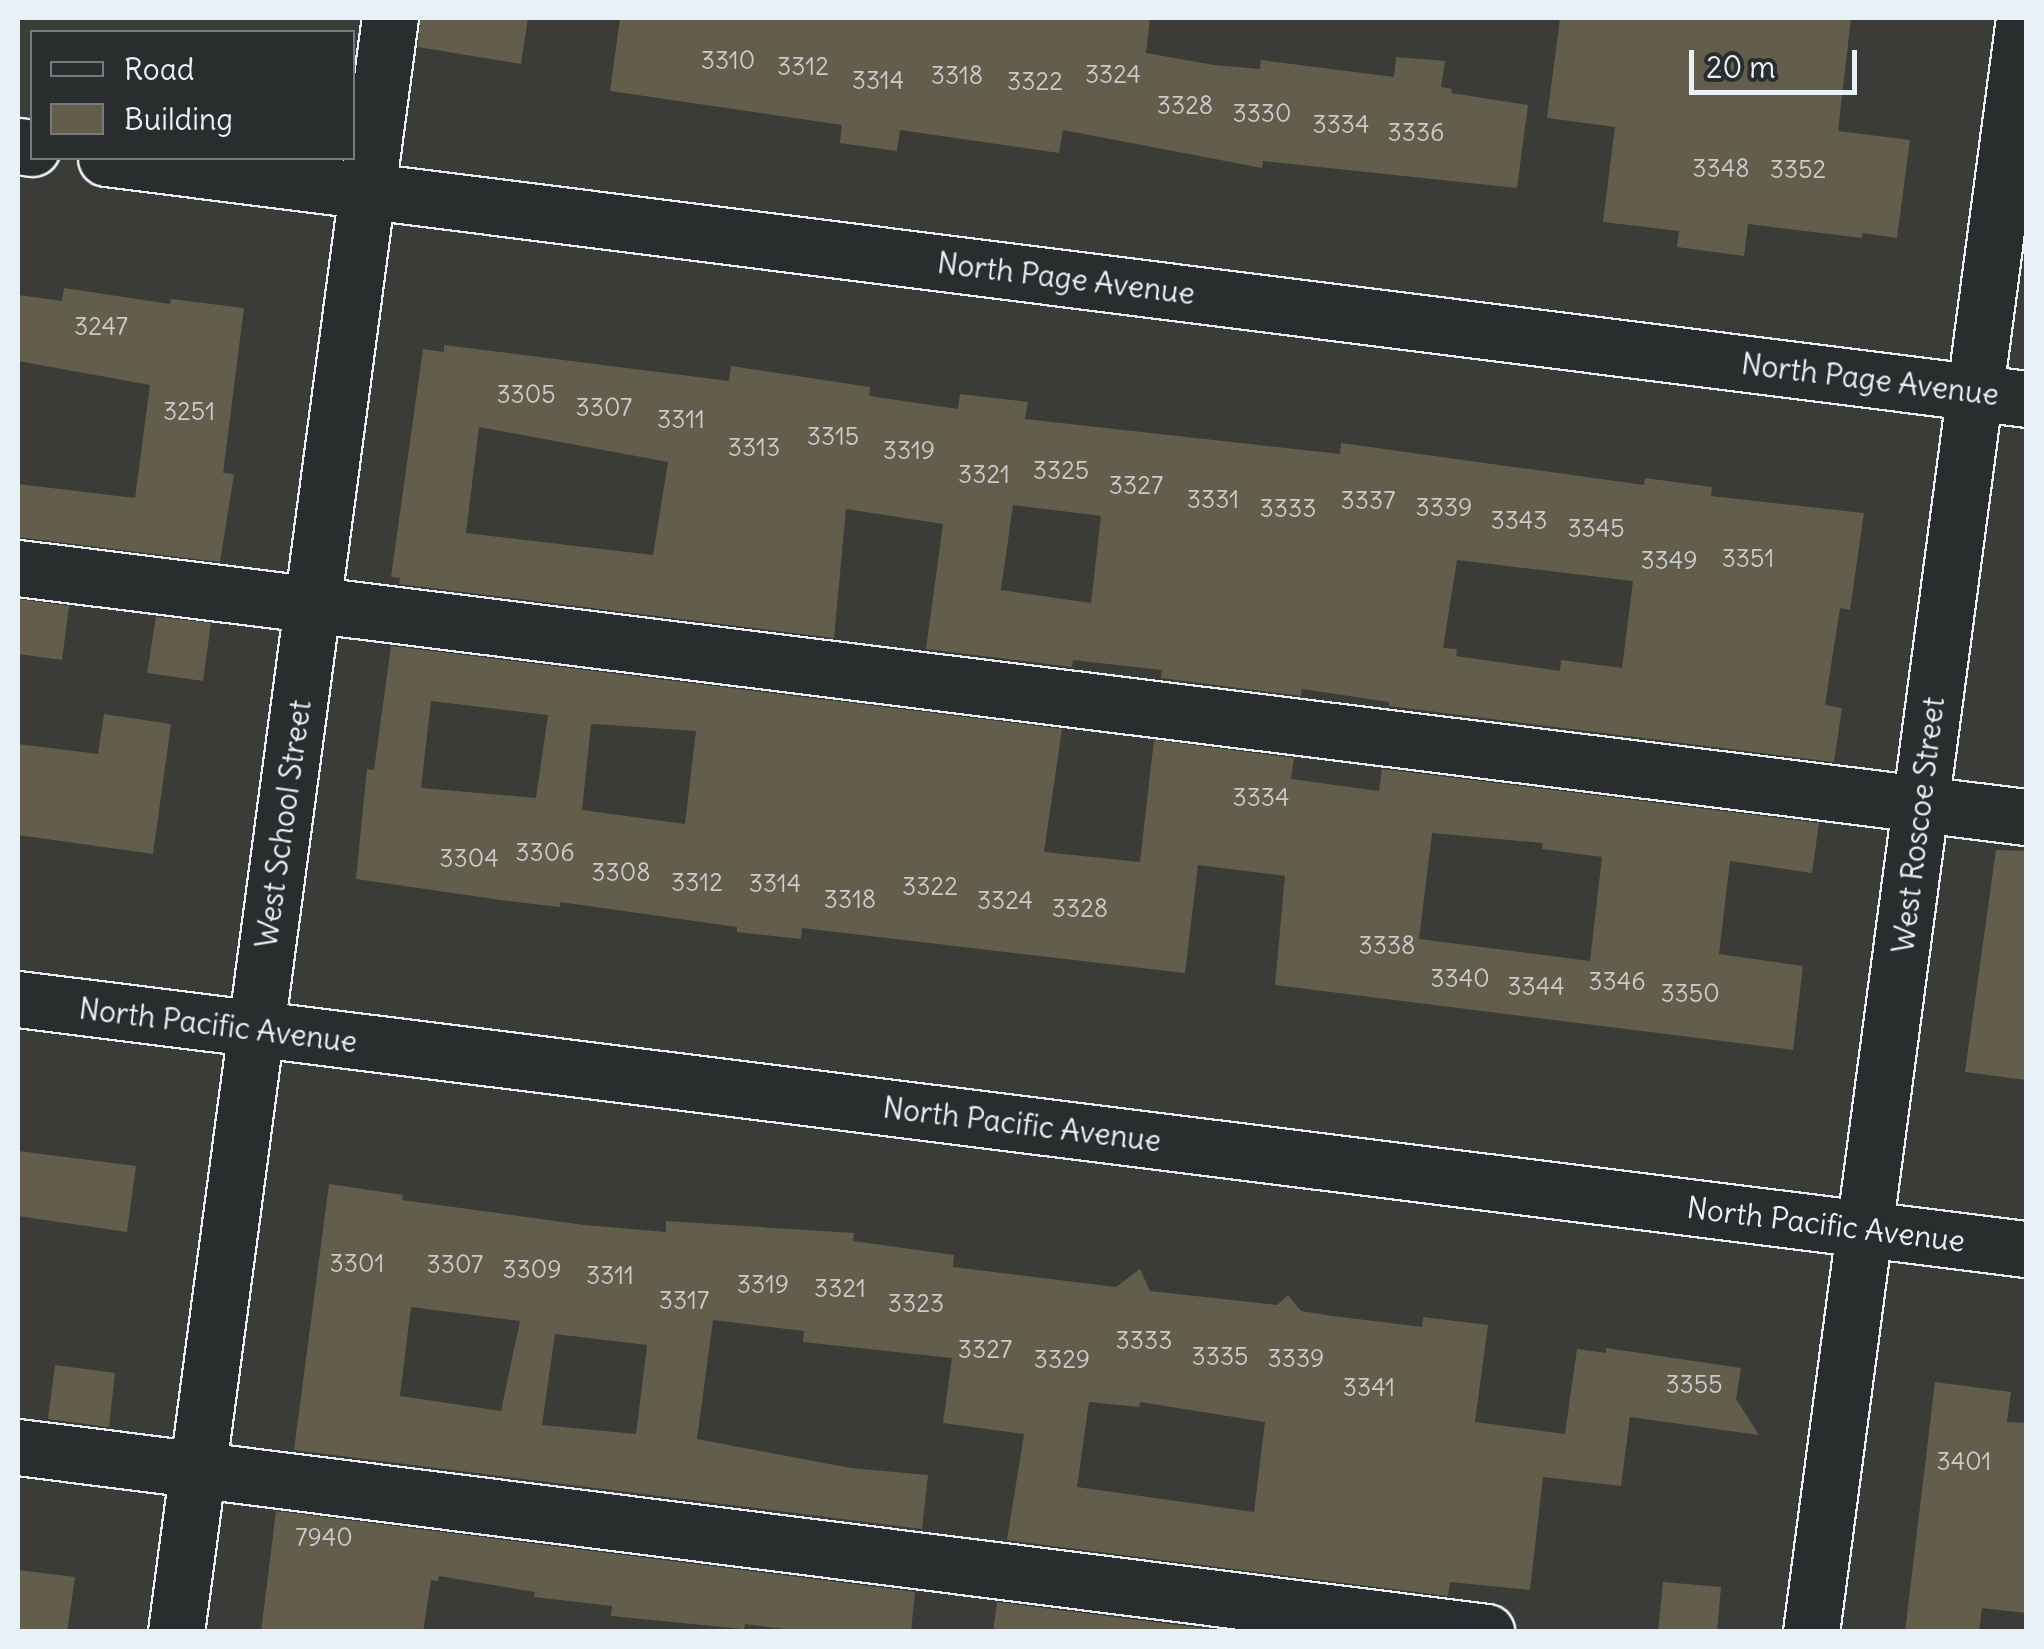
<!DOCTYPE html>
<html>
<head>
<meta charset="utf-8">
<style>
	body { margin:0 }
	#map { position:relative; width:2044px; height:1649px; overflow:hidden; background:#3b3b37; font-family:Delius,sans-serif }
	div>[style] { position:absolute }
	.building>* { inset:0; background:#635d4c }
	.roads { filter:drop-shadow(2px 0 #e8f1f8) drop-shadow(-2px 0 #e8f1f8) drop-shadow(0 2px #e8f1f8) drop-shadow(0 -2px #e8f1f8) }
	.minor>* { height:55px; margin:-27.5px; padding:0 27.5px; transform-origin:27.5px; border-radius:27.5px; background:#2a2d2e }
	span { translate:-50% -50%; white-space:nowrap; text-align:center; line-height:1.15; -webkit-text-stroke:9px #2a2d2e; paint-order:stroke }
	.number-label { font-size:25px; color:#c7cccd }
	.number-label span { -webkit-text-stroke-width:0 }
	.street-label { font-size:30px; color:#e8f1f8 }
	.frame { position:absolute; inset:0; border:20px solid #e8f1f8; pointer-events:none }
	.legend { position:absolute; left:30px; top:30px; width:325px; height:130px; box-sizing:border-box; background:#2a2d2e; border:2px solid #767b7f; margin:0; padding:12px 18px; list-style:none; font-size:30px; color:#e8f1f8 }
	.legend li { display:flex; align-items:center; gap:20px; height:50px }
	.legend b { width:50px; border:2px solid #767b7f }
	.scale { position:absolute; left:1689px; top:50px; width:168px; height:45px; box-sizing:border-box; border:5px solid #e8f1f8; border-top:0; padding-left:12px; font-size:30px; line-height:35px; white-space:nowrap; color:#e8f1f8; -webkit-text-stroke:8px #2a2d2e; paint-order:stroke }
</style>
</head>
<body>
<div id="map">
	<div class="building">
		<i style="clip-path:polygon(420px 18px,528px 18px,521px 64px,418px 47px)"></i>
		<i style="clip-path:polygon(620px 18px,1150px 18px,1146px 53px,1214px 65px,1260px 69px,1261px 60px,1394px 77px,1396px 57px,1445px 61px,1441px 87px,1452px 89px,1451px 93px,1528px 105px,1517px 188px,1263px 161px,1262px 168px,1063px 130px,1059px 153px,900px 130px,897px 151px,840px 143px,842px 125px,610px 91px)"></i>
		<i style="clip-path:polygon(1560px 18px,1851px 18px,1838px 131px,1910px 140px,1897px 238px,1863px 233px,1862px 238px,1748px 224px,1744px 256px,1677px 247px,1679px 231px,1603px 222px,1615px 127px,1547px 118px)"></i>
		<i style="clip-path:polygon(64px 288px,170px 304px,171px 299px,244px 308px,223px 473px,234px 474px,220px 562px,18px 537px,18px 484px,135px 498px,150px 385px,18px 361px,18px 295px,62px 301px)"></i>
		<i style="clip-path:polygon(evenodd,444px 345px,729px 381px,731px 366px,870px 387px,869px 396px,958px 409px,960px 394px,1028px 402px,1025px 419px,1340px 454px,1341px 443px,1644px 485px,1645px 478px,1712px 487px,1711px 496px,1864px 513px,1850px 610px,1840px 608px,1825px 705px,1842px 708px,1834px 762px,1389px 706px,1389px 702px,1302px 689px,1301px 696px,1161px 678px,1162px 670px,1073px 660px,1072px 667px,926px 649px,943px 524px,846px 509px,834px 638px,399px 584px,400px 578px,391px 577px,423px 349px,444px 352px,444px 345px,479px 427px,668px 462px,653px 555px,466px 533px,479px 427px,444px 345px,1013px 505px,1101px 516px,1091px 603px,1001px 590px,1013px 505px,444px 345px,1457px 560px,1633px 581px,1622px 668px,1561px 660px,1560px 671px,1456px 656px,1457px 649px,1443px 648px,1457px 560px)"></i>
		<i style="clip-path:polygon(18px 599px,69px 606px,62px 660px,18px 654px)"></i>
		<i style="clip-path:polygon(156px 617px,211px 623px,203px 681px,147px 673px)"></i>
		<i style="clip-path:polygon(evenodd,391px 646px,1062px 729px,1044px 852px,1140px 862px,1154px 740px,1294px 758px,1291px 779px,1379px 791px,1382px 769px,1819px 823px,1812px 873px,1730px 861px,1719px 954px,1803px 966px,1793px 1050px,1275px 985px,1285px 876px,1198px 865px,1185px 973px,802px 928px,801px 939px,737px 932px,737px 927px,560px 902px,560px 907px,508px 901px,356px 879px,367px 769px,374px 770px,391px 646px,431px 701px,548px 715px,536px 798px,421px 788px,431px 701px,391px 646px,595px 724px,696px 731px,685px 824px,582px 810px,591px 725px,595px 724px,391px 646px,1432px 833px,1543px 843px,1542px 849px,1602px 857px,1590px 961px,1419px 939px,1432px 833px)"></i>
		<i style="clip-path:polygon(104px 714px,171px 724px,153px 854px,18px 835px,18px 744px,98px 754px)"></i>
		<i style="clip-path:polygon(1996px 850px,2026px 851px,2026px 1080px,1965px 1072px)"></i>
		<i style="clip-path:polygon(18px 1151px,136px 1166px,127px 1232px,18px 1216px)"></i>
		<i style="clip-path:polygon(evenodd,329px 1184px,403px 1195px,402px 1200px,584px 1225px,666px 1232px,666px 1221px,854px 1233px,853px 1241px,954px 1255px,953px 1267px,1116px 1287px,1140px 1269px,1150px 1291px,1277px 1305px,1288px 1295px,1301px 1311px,1333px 1316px,1422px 1327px,1423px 1317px,1488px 1325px,1475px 1422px,1565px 1434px,1577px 1349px,1606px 1353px,1606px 1348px,1741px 1368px,1736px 1399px,1759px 1435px,1630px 1417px,1621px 1486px,1543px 1477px,1530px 1590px,1450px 1582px,1448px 1596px,1007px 1540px,1024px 1434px,943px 1423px,952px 1358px,803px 1342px,804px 1331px,713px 1320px,697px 1439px,850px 1468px,928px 1475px,922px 1529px,294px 1450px,329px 1184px,411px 1307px,520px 1321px,501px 1411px,400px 1396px,411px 1307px,329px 1184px,555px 1334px,647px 1345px,636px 1434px,542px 1425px,555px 1334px,329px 1184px,1089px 1402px,1139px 1407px,1140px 1402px,1265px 1422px,1254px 1512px,1077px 1487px,1089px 1402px)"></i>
		<i style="clip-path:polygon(55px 1365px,115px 1373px,109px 1427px,48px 1419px)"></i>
		<i style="clip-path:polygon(1935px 1382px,2011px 1392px,2007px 1422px,2026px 1423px,2026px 1613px,1982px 1608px,1979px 1632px,1905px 1632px)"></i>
		<i style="clip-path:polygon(276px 1511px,915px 1592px,911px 1632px,809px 1632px,745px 1624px,744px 1629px,611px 1616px,612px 1606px,534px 1597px,535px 1592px,439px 1576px,438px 1581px,431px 1580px,423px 1632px,261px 1632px)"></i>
		<i style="clip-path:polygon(18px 1570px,75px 1577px,67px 1632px,18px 1632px)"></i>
		<i style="clip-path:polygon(1663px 1582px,1721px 1587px,1717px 1632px,1658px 1632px)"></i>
		<i style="clip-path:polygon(997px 1602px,1232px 1632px,993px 1632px)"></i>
	</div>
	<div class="roads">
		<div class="minor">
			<i style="left:18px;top:146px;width:14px;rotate:8deg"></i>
			<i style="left:106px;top:158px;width:1935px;rotate:7.15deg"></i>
			<i style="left:18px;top:568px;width:2023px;rotate:7.07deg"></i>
			<i style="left:18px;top:999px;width:2024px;rotate:7.1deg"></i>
			<i style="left:18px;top:1447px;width:1480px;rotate:7.18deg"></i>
			<i style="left:176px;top:1632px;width:1628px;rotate:-82.45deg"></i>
			<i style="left:1811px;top:1632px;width:1628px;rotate:-82.48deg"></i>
		</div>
	</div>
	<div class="number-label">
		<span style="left:728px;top:60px">3310</span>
		<span style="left:803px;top:66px">3312</span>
		<span style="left:1113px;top:74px">3324</span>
		<span style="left:957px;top:75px">3318</span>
		<span style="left:878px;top:80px">3314</span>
		<span style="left:1035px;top:81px">3322</span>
		<span style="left:1185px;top:105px">3328</span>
		<span style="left:1262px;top:113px">3330</span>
		<span style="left:1341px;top:124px">3334</span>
		<span style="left:1416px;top:132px">3336</span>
		<span style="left:1721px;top:168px">3348</span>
		<span style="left:1798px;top:169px">3352</span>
		<span style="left:101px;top:326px">3247</span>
		<span style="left:526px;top:394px">3305</span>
		<span style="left:604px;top:407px">3307</span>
		<span style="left:189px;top:411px">3251</span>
		<span style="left:681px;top:419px">3311</span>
		<span style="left:833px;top:436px">3315</span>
		<span style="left:754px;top:447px">3313</span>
		<span style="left:909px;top:450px">3319</span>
		<span style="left:1061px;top:470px">3325</span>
		<span style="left:984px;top:474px">3321</span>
		<span style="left:1136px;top:485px">3327</span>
		<span style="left:1213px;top:499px">3331</span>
		<span style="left:1368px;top:500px">3337</span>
		<span style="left:1444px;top:507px">3339</span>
		<span style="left:1288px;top:508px">3333</span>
		<span style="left:1519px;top:520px">3343</span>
		<span style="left:1596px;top:528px">3345</span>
		<span style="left:1748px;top:558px">3351</span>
		<span style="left:1669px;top:560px">3349</span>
		<span style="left:1261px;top:797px">3334</span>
		<span style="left:545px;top:852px">3306</span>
		<span style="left:469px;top:858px">3304</span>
		<span style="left:621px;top:872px">3308</span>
		<span style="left:697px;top:882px">3312</span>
		<span style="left:775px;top:883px">3314</span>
		<span style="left:930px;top:886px">3322</span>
		<span style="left:850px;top:899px">3318</span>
		<span style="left:1005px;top:900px">3324</span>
		<span style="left:1080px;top:908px">3328</span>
		<span style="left:1387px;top:945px">3338</span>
		<span style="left:1460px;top:978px">3340</span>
		<span style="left:1617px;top:981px">3346</span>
		<span style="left:1536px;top:986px">3344</span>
		<span style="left:1690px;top:993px">3350</span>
		<span style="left:357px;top:1263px">3301</span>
		<span style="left:455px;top:1264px">3307</span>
		<span style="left:532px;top:1269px">3309</span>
		<span style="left:610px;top:1275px">3311</span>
		<span style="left:763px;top:1284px">3319</span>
		<span style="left:840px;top:1288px">3321</span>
		<span style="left:684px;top:1300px">3317</span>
		<span style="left:916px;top:1303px">3323</span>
		<span style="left:1144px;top:1340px">3333</span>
		<span style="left:985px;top:1349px">3327</span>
		<span style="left:1220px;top:1356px">3335</span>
		<span style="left:1296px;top:1358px">3339</span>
		<span style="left:1062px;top:1359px">3329</span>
		<span style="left:1694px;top:1384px">3355</span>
		<span style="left:1369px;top:1387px">3341</span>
		<span style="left:1964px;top:1461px">3401</span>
		<span style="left:324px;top:1537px">7940</span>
	</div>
	<div class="street-label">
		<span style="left:1066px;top:278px;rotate:7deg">North Page Avenue</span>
		<span style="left:1870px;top:379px;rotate:7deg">North Page Avenue</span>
		<span style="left:283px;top:824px;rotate:-82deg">West School Street</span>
		<span style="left:1918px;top:825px;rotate:-83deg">West Roscoe Street</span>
		<span style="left:218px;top:1025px;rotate:7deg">North Pacific Avenue</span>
		<span style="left:1022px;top:1124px;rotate:7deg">North Pacific Avenue</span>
		<span style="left:1826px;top:1224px;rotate:7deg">North Pacific Avenue</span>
	</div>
	<div class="frame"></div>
	<ul class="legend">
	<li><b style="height:12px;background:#2a2d2e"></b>Road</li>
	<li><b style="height:28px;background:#635d4c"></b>Building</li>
	</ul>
	<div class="scale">20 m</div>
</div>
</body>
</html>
